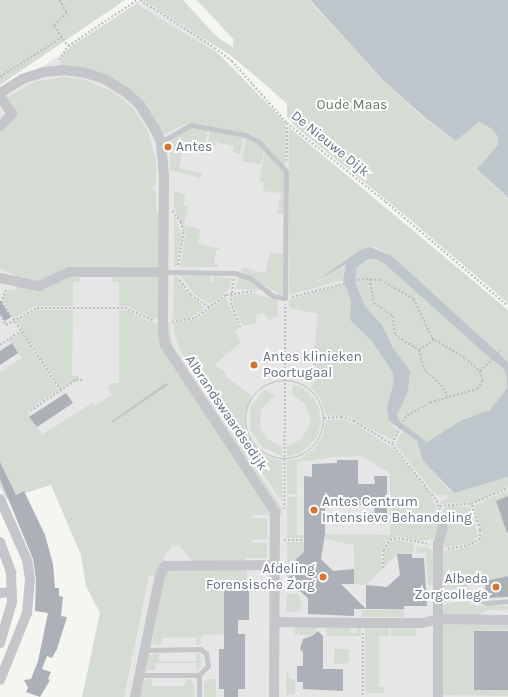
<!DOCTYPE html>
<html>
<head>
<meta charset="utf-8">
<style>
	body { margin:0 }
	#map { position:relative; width:508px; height:697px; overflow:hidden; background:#f5f5f2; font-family:Karla,sans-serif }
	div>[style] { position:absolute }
	.built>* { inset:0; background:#e5e6e5 }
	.green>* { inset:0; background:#d5dcd3 }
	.water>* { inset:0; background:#bec5cb }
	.building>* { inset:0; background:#acb1b8 }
	.path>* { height:1.5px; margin-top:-0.75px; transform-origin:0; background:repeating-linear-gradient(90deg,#bdbec1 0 2px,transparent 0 4px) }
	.path>.ring { margin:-0.75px; padding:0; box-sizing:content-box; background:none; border:1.5px solid #bdbec1; border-radius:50% }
	.lane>* { height:5px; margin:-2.5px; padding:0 2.5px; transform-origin:2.5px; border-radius:2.5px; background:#c4c6ca }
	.street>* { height:10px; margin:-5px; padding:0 5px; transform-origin:5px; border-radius:5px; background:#c4c6ca }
	.dots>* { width:11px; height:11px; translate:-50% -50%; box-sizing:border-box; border:2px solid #fff; border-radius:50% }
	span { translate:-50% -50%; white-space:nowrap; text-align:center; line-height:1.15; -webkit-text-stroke:4px #fff; paint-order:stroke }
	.park-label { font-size:14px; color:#657965 }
	.street-label { font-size:14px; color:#667081 }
	.poi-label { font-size:14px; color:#667081 }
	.left { translate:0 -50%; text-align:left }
	.right { translate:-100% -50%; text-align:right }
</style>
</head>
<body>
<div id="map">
	<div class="built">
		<i style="clip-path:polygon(140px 0,169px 0,326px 172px,508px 324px,508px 697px,82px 697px,103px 610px,55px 480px,0 405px,0 96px)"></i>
	</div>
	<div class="green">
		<i style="clip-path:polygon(0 0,125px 0,0 85px)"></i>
		<i style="clip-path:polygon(143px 0,183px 0,217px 37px,233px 47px,233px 39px,197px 0,309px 0,383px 80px,424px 118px,456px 141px,479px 122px,492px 129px,498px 137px,499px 145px,477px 169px,508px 199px,508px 303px,401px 212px,297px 128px,287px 117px,287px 104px,267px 86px,230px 55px)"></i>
		<i style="clip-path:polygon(137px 4px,219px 54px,286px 123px,285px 166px,258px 138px,248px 133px,192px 123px,185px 124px,162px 136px,136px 96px,59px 66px,63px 55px,72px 45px)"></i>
		<i style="clip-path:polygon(64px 77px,82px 79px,112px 91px,132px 107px,147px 129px,156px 160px,156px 185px,154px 185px,153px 190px,156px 191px,156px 211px,160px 211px,159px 266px,64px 268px,46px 281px,37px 282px,16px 278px,12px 274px,0 269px,0 129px,18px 115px,7px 97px,34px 82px)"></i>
		<i style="clip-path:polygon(192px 127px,208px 129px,203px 153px,183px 150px,179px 168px,202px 173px,200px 178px,170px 170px,170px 152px,173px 151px,173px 147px,166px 143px)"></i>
		<i style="clip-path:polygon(289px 127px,508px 310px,508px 362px,392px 256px,374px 246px,360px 250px,316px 281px,317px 282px,345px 264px,343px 280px,289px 295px)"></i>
		<i style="clip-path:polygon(210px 130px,244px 136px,240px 154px,233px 152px,234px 146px,216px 142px,214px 149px,207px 147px)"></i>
		<i style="clip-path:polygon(246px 137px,264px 149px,261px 165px,242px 161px)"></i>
		<i style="clip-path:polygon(265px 151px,284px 171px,284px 215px,277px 214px,281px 193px,263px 191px,264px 182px,259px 182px)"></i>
		<i style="clip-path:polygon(174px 191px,185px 194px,183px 205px,188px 206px,184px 225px,201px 229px,198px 244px,221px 249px,216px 250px,214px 263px,218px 264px,217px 267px,180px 267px,186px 232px,174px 208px)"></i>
		<i style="clip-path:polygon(174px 214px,182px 236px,176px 267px,174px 267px)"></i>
		<i style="clip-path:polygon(270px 252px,283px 254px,283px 293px,280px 295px,240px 270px,244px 268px,265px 273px)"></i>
		<i style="clip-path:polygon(368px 259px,376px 259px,386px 265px,484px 353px,503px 368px,507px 378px,507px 388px,490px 410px,462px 420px,427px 442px,398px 421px,397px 415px,408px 391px,410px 371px,393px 348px,382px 325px,365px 306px,355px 282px,357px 267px)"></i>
		<i style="clip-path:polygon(66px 276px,80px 278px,80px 282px,73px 282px,73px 306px,35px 306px,14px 318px,3px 301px,7px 289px,16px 291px,17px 285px,44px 290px)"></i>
		<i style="clip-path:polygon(158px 276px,159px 319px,150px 318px,130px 307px,119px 306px,119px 282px,112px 282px,113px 277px)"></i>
		<i style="clip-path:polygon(174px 276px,177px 276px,187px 293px,203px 306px,202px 310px,190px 318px,173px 320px)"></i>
		<i style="clip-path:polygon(181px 276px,210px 276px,210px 281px,214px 281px,214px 276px,232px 279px,229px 290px,210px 304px,194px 294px)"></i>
		<i style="clip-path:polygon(239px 277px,250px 281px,260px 290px,235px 289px)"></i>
		<i style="clip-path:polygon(345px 284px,351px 300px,350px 320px,371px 340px,392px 371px,394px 380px,388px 403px,393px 427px,398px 429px,392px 440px,349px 417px,326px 415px,321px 399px,311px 387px,318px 378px,312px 374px,318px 314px,290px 308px,288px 300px)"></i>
		<i style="clip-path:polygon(251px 293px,277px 300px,278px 317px,268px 320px,264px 313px,256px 314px,257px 323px,243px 326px,233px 305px,233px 296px)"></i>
		<i style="clip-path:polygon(225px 297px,239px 327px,235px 332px,241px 342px,214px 365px,226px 373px,225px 376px,251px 395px,244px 416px,248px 438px,242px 442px,180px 351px,174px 333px,173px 323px,197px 319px)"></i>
		<i style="clip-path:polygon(35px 310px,73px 310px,72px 376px,79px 376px,79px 379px,61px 389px,16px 321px)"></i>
		<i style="clip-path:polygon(119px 310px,129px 311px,147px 321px,159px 323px,165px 354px,271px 515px,252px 515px,252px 518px,267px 518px,267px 539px,252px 540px,252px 543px,267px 543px,267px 558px,246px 558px,246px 563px,193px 562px,179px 545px,173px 545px,163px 558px,166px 561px,156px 577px,149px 575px,124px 697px,82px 697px,100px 613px,86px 586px,81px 555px,51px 485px,6px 499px,0 486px,0 372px,22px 358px,9px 340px,21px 332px,59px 390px,29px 410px,28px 414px,42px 435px,92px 403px,95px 406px,112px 395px,108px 388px,112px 383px,119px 383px)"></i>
		<i style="clip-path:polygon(167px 323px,170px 323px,171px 339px,176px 351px,282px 508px,282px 515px,279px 515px,169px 343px)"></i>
		<i style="clip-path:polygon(293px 385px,304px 389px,314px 399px,319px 409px,321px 422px,318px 435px,309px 446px,300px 453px,287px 456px,287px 446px,302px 439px,311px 422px,305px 404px,292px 394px)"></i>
		<i style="clip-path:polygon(264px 390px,275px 395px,261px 409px,260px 428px,267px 439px,282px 446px,282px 456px,262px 447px,250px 429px,251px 407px)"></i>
		<i style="clip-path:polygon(326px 420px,342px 419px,357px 425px,394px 449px,429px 492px,441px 516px,441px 525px,433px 539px,419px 541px,398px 536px,386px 541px,381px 551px,382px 569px,366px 585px,354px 584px,354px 545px,325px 539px,325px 534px,390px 535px,390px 473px,361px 456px,333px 457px,297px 462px,297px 494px,287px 494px,287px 461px,301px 458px,314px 449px,323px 436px)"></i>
		<i style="clip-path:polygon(402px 431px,417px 441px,423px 461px,450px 491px,454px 493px,508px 477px,508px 487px,476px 502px,441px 504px,441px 501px,448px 498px,447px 494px,441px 496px,435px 494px,396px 445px)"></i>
		<i style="clip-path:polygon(250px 441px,265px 456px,282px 461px,282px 502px,244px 445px)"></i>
		<i style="clip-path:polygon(508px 490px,507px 499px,496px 501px,508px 536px,508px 576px,487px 580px,484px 586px,478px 582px,470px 583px,467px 588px,445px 590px,441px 585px,460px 584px,459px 575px,441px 577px,441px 551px,456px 550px,478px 543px,482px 533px,474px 506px)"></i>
		<i style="clip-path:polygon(287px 497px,297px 497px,297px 535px,304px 535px,304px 538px,287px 538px)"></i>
		<i style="clip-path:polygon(451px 506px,470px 507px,478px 537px,473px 542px,442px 548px,442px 541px,447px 535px,443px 508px)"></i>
		<i style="clip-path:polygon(397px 540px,413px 544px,414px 553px,397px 554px,384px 567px,384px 551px,389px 543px)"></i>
		<i style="clip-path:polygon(287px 542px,304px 542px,306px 551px,301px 568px,288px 579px)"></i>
		<i style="clip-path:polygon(416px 546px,429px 548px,433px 553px,434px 585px,428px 585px,426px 553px,417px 553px)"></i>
		<i style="clip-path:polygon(168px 569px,247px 569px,247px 581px,232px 581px,232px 588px,224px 589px,224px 634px,202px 635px,199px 645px,196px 645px,196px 637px,162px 638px,162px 645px,152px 644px,164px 574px)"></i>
		<i style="clip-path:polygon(287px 594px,298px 594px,302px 605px,299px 611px,286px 613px)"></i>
		<i style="clip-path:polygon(470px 601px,470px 604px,476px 606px,508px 606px,508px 610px,487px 610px,479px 615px,446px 616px,443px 614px,442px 609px,446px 603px)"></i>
		<i style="clip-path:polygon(404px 609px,404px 617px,362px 617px,362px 610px)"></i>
		<i style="clip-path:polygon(508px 622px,508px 630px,474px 631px,474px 689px,508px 690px,508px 696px,443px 695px,443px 624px)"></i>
		<i style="clip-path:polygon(295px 627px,317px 627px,317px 630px,312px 635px,295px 635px)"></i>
		<i style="clip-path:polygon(326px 627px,351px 627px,351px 633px,357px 633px,357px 627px,361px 627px,361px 636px,327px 636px)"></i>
		<i style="clip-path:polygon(365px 627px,389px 627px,389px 636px,379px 636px,379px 687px,385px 687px,383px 693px,365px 693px)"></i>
		<i style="clip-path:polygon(391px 627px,416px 627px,416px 636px,391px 636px)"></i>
		<i style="clip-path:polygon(334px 649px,349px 649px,349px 663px,334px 664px)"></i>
		<i style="clip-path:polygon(159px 653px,159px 661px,196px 661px,196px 653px,200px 654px,201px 667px,196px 670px,196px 663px,155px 663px,155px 670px,147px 670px,148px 655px)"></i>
		<i style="clip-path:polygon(286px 668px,290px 679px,295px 679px,295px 694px,289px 695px,286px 695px)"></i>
		<i style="clip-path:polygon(146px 679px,152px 679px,152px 686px,185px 686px,186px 679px,190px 679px,194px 684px,194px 697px,139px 697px,142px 683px)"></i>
		<i style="clip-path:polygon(209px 679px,216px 679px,216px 697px,204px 697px,204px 683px)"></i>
	</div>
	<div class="water">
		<i style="clip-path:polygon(310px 0,508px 0,508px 198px,477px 169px,498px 145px,498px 137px,492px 129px,479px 122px,456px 141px,424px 117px,383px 80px)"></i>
		<i style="clip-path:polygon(evenodd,370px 247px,392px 256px,508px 362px,508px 477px,454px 493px,423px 461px,417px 441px,389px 421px,387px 408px,394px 380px,392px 371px,371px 340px,350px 320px,351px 300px,343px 280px,346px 264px,315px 282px,360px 250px,370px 247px,368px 259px,376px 259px,386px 265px,484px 353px,503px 368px,507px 378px,507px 388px,490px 410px,462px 420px,427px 442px,399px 421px,397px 415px,408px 391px,410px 371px,393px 348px,382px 325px,365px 306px,355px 282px,357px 267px,368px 259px)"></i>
		<i style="clip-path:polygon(166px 383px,168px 385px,112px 423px,112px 421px)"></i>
	</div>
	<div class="building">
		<i style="clip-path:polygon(0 300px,11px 317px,5px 321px,0 314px)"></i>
		<i style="clip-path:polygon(12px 343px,18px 353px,0 365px,0 351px)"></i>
		<i style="clip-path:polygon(66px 393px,73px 403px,37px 427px,29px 417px)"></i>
		<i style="clip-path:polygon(337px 460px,358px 460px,358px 484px,375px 484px,374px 476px,387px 476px,387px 514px,374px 514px,375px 505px,325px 505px,325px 534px,321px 559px,333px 571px,354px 569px,354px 584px,341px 584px,366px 609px,366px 585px,387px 587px,400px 575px,397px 554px,412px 554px,412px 558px,424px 558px,427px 606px,404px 606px,404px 609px,354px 609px,354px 616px,308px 614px,308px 598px,300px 591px,288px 587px,286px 579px,297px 572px,296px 559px,304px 552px,304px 476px,312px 477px,312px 464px,337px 463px)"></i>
		<i style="clip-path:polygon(0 462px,16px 495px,24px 491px,45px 535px,53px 564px,55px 588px,59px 588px,59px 596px,63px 597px,61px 616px,67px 617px,57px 649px,52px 658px,47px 656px,42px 669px,51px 672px,48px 679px,50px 680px,40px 697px,26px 692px,28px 688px,24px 680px,31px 679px,38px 661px,48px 613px,35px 611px,36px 579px,33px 559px,0 479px)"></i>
		<i style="clip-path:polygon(508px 496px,508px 532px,507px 533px,496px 501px)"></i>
		<i style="clip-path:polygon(508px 576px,508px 597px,486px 598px,485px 581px)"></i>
		<i style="clip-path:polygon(224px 588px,249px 588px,249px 620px,238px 620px,238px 634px,245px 634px,245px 689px,238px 689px,238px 697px,224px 697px,224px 689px,219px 689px,219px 649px,224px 649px)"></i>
		<i style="clip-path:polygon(318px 631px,323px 636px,323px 669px,343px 669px,343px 691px,303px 689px,303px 682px,297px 682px,297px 666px,303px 666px,303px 652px,300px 649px,303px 639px,312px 636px)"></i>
		<i style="clip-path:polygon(474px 631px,508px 631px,508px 690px,474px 690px)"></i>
	</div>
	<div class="path">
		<i style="left:60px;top:0;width:15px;rotate:62deg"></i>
		<i style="left:67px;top:13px;width:18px;rotate:135deg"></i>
		<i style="left:54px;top:26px;width:24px;rotate:55deg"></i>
		<i style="left:140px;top:0;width:89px;rotate:32.6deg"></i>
		<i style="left:215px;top:48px;width:21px;rotate:37deg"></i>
		<i style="left:232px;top:61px;width:83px;rotate:48.4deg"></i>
		<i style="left:287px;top:123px;width:127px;rotate:38.6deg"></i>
		<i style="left:386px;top:202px;width:160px;rotate:40.4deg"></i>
		<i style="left:59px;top:60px;width:17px;rotate:-57deg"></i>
		<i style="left:68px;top:46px;width:83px;rotate:-33.7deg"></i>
		<i style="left:0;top:77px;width:74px;rotate:-32.8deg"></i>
		<i style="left:286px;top:161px;width:38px;rotate:-88deg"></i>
		<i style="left:173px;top:211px;width:14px;rotate:54deg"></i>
		<i style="left:181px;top:222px;width:10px;rotate:73deg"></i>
		<i style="left:184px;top:232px;width:34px;rotate:100deg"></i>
		<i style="left:234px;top:279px;width:24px;rotate:97deg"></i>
		<i style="left:231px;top:303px;width:28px;rotate:69deg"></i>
		<i style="left:370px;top:279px;width:24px;rotate:81deg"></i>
		<i style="left:374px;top:303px;width:23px;rotate:34deg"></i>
		<i style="left:393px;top:316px;width:19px;rotate:84deg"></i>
		<i style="left:395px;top:335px;width:28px;rotate:32deg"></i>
		<i style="left:419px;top:350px;width:20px;rotate:75deg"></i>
		<i style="left:424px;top:369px;width:23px;rotate:43deg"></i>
		<i style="left:441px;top:385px;width:13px;rotate:58deg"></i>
		<i style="left:180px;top:280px;width:19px;rotate:54deg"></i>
		<i style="left:191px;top:295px;width:22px;rotate:34deg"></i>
		<i style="left:6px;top:290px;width:13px;rotate:108deg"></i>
		<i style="left:2px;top:302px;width:106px;rotate:56.2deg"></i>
		<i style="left:292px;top:297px;width:72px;rotate:-14.4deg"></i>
		<i style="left:362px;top:279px;width:19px;rotate:3deg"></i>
		<i style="left:381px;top:280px;width:38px;rotate:30deg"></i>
		<i style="left:414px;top:299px;width:43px;rotate:65.2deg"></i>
		<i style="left:432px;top:338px;width:39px;rotate:31deg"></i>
		<i style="left:465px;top:358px;width:20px;rotate:41deg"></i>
		<i style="left:480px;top:371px;width:10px;rotate:73deg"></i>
		<i style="left:483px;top:381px;width:9px;rotate:122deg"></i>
		<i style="left:478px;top:389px;width:50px;rotate:163.7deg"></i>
		<i style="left:430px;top:403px;width:28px;rotate:150deg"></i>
		<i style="left:406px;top:417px;width:30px;rotate:117deg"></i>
		<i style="left:0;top:315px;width:12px;rotate:59deg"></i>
		<i style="left:6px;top:325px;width:35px;rotate:-29deg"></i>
		<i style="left:37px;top:308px;width:88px"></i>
		<i style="left:125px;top:308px;width:32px;rotate:24deg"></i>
		<i style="left:172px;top:322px;width:23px;rotate:-10deg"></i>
		<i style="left:195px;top:318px;width:39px;rotate:-37deg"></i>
		<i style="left:226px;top:295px;width:29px;rotate:-8deg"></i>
		<i style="left:0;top:345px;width:25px;rotate:-34deg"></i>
		<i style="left:419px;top:350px;width:18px;rotate:-34deg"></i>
		<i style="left:480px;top:371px;width:29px;rotate:-44deg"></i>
		<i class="ring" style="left:246px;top:381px;width:76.5px;height:76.5px"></i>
		<i style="left:30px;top:411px;width:55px;rotate:-34deg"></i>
		<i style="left:76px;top:380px;width:7px"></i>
		<i style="left:324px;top:418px;width:17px;rotate:-3deg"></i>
		<i style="left:341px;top:417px;width:14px;rotate:17deg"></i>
		<i style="left:354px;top:421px;width:44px;rotate:31.2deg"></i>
		<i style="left:392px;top:444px;width:73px;rotate:51.7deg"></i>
		<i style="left:437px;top:501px;width:18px;rotate:71deg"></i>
		<i style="left:242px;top:444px;width:11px;rotate:-34deg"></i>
		<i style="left:440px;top:506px;width:31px;rotate:-4deg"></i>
		<i style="left:471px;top:504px;width:40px;rotate:-23.4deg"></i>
		<i style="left:284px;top:509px;width:204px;rotate:-89.7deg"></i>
		<i style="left:284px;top:540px;width:19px"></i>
		<i style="left:448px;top:549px;width:20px;rotate:-11deg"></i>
		<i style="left:468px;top:545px;width:12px;rotate:-24deg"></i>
		<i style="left:479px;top:540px;width:10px;rotate:-84deg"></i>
		<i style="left:480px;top:530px;width:28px;rotate:-109deg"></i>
		<i style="left:383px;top:568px;width:18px;rotate:-90deg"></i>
		<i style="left:383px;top:550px;width:12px;rotate:-55deg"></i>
		<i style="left:390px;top:540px;width:8px;rotate:-14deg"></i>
		<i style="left:398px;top:538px;width:32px;rotate:11deg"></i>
		<i style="left:363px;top:633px;width:64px;rotate:90deg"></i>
	</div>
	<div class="lane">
		<i style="left:161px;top:142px;width:34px;rotate:-30deg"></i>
		<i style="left:191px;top:125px;width:56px;rotate:10.3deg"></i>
		<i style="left:246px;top:135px;width:13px;rotate:27deg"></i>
		<i style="left:258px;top:141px;width:41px;rotate:47deg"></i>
		<i style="left:286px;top:171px;width:127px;rotate:90.5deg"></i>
		<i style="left:285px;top:298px;width:12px;rotate:-171deg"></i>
		<i style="left:273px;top:296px;width:29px;rotate:-142deg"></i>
		<i style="left:250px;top:278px;width:16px;rotate:-162deg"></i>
		<i style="left:235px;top:273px;width:72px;rotate:-179.2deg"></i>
		<i style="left:469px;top:594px;width:13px;rotate:-4deg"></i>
		<i style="left:439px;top:598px;width:27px;rotate:-6deg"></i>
		<i style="left:466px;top:595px;width:22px;rotate:21deg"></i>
		<i style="left:487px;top:603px;width:21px;rotate:-5deg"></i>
		<i style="left:140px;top:675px;width:59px"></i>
		<i style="left:199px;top:675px;width:13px;rotate:-45deg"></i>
		<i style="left:208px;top:666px;width:13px;rotate:-99deg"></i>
		<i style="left:206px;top:653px;width:7px;rotate:-146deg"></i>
		<i style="left:200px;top:649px;width:55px;rotate:179deg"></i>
		<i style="left:199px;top:697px;width:22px;rotate:-90deg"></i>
	</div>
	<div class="street">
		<i style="left:0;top:93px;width:26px;rotate:-32deg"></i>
		<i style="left:22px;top:79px;width:22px;rotate:-18deg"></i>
		<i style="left:43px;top:72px;width:21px;rotate:-5deg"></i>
		<i style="left:64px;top:70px;width:22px;rotate:8deg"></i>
		<i style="left:86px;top:73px;width:21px;rotate:19deg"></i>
		<i style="left:106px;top:80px;width:25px;rotate:32deg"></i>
		<i style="left:127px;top:93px;width:18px;rotate:43deg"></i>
		<i style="left:140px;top:105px;width:26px;rotate:58deg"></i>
		<i style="left:154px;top:127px;width:17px;rotate:65deg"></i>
		<i style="left:161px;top:142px;width:32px;rotate:85deg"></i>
		<i style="left:164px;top:174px;width:157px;rotate:90.4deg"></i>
		<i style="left:163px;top:331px;width:14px;rotate:82deg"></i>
		<i style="left:165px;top:345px;width:200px;rotate:56.6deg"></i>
		<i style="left:275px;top:512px;width:185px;rotate:90.3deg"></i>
		<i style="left:0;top:96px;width:22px;rotate:56deg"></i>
		<i style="left:12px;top:114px;width:17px;rotate:135deg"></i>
		<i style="left:0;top:278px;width:40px;rotate:12deg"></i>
		<i style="left:39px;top:286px;width:33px;rotate:-25deg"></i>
		<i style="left:69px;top:272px;width:94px"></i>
		<i style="left:0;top:499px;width:67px;rotate:66.1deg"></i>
		<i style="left:27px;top:560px;width:19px;rotate:81deg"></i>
		<i style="left:30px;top:579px;width:34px;rotate:95deg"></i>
		<i style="left:27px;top:613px;width:72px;rotate:111.9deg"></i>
		<i style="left:0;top:542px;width:33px;rotate:70deg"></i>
		<i style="left:11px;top:573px;width:29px;rotate:88deg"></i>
		<i style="left:12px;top:602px;width:43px;rotate:106.3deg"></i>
		<i style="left:0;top:593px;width:12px;rotate:-5deg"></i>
		<i style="left:275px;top:622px;width:88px;rotate:0.7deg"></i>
		<i style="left:363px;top:623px;width:59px"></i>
		<i style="left:422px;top:623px;width:17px;rotate:-13deg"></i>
		<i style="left:439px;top:619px;width:69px;rotate:0.8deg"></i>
		<i style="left:135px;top:697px;width:125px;rotate:-78.4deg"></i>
		<i style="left:160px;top:575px;width:10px;rotate:-61deg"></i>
		<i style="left:165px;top:566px;width:110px;rotate:-0.5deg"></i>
		<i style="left:438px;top:697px;width:153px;rotate:-90deg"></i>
		<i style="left:438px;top:544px;width:17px;rotate:-73deg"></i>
	</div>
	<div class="dots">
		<i style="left:168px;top:147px;background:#d67531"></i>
		<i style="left:254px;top:365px;background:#d67531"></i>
		<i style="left:314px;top:510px;background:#d67531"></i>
		<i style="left:323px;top:577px;background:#d67531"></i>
		<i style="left:496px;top:587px;background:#d67531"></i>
	</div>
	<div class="park-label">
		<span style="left:352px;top:105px">Oude Maas</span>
	</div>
	<div class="street-label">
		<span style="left:330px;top:144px;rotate:39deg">De Nieuwe Dijk</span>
		<span style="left:226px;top:413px;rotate:56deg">Albrandswaardsedijk</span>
	</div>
	<div class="poi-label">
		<span class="left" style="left:176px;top:147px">Antes</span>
		<span class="left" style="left:263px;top:365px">Antes klinieken<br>Poortugaal</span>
		<span class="left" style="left:322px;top:510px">Antes Centrum<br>Intensieve Behandeling</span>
		<span class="right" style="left:315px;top:577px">Afdeling<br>Forensische Zorg</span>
		<span class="right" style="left:488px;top:587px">Albeda<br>Zorgcollege</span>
	</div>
</div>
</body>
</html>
